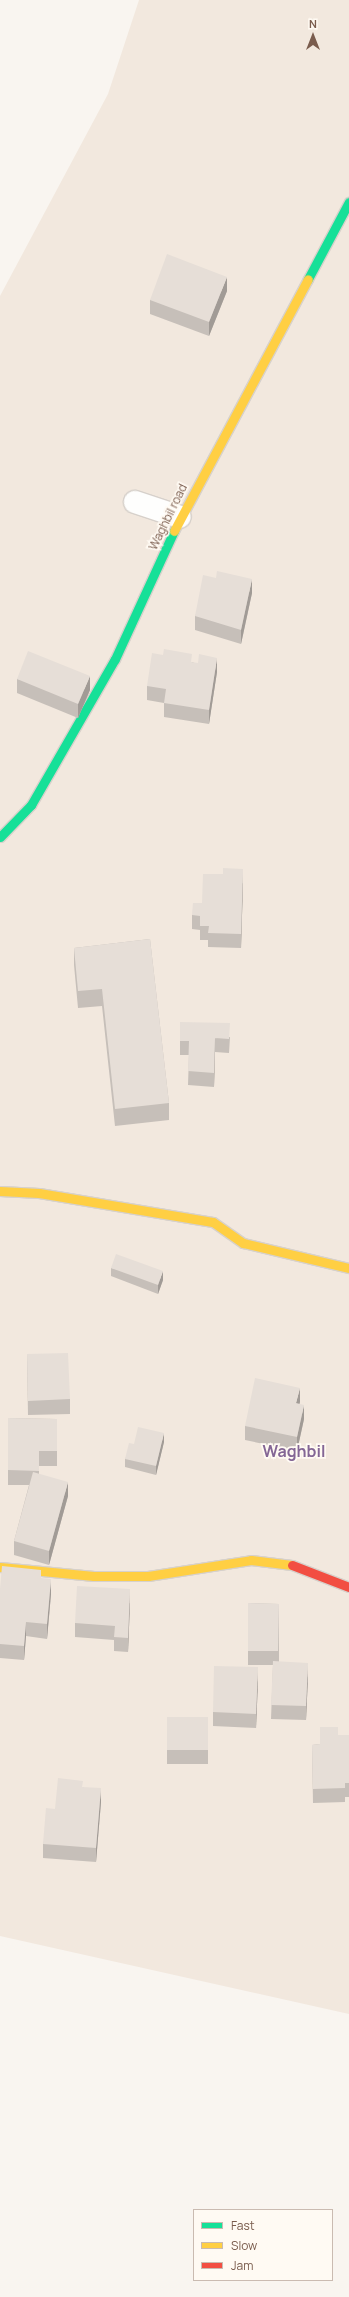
<!DOCTYPE html>
<html>
<head>
<meta charset="utf-8">
<style>
	body { margin:0 }
	#map { position:relative; width:349px; height:2297px; overflow:hidden; background:#f9f5f0; font-family:Manrope,sans-serif }
	div>[style] { position:absolute }
	.residential>* { inset:0; background:#f2e8de }
	.roads { filter:drop-shadow(1px 0 #d7d1cb) drop-shadow(-1px 0 #d7d1cb) drop-shadow(0 1px #d7d1cb) drop-shadow(0 -1px #d7d1cb) }
	.street>* { height:22px; margin:-11px; padding:0 11px; transform-origin:11px; border-radius:11px; background:#fefefd }
	.fast>* { height:9px; margin:-4.5px; padding:0 4.5px; transform-origin:4.5px; border-radius:4.5px; background:#16e098 }
	.slow>* { height:9px; margin:-4.5px; padding:0 4.5px; transform-origin:4.5px; border-radius:4.5px; background:#ffcf43 }
	.jam>* { height:9px; margin:-4.5px; padding:0 4.5px; transform-origin:4.5px; border-radius:4.5px; background:#f24e42 }
	.wall>* { inset:0; background:#c6bfb9 }
	.shaded-wall>* { inset:0; background:#a19b96 }
	.building>* { inset:0; background:#e6ded7 }
	span { translate:-50% -50%; white-space:nowrap; text-align:center; line-height:1.15; -webkit-text-stroke:3.5px #fffaf3; paint-order:stroke }
	.street-label { font-size:12px; color:#7a5c4d }
	.district-label { font-size:16px; color:#846695; font-weight:700 }
	.legend { position:absolute; left:193px; top:2209px; width:140px; height:72px; box-sizing:border-box; background:#fffaf3; border:1px solid #cabbb1; margin:0; padding:5px 7px; list-style:none; font-size:12px; color:#7a5c4d }
	.legend li { display:flex; align-items:center; gap:8px; height:20px }
	.legend b { width:20px; border:1px solid #cabbb1 }
	.north { position:absolute; left:293px; top:16px; width:40px; height:40px; -webkit-text-stroke:3px #fffaf3; paint-order:stroke; rotate:0deg; font-size:11px; font-weight:700; line-height:16px; text-align:center; color:#7a5c4d }
	.north::after { content:''; display:block; margin:auto; width:14px; height:18px; background:#7a5c4d; clip-path:polygon(50% 0,100% 100%,50% 72%,0 100%) }
</style>
</head>
<body>
<div id="map">
	<div class="residential">
		<i style="clip-path:polygon(139px 0,349px 0,349px 2014px,0 1936px,0 296px,108px 94px)"></i>
	</div>
	<div class="roads">
		<div class="street">
			<i style="left:135px;top:502px;width:47px;rotate:18.4deg"></i>
		</div>
		<div class="fast">
			<i style="left:308px;top:279px;width:87px;rotate:-62deg"></i>
			<i style="left:0;top:837px;width:45px;rotate:-45.9deg"></i>
			<i style="left:31px;top:805px;width:168px;rotate:-60.1deg"></i>
			<i style="left:115px;top:659px;width:141px;rotate:-65.3deg"></i>
		</div>
		<div class="slow">
			<i style="left:174px;top:531px;width:285px;rotate:-62deg"></i>
			<i style="left:0;top:1191px;width:39px;rotate:3deg"></i>
			<i style="left:39px;top:1193px;width:176px;rotate:9.5deg"></i>
			<i style="left:213px;top:1222px;width:37px;rotate:35deg"></i>
			<i style="left:243px;top:1243px;width:109px;rotate:13.3deg"></i>
			<i style="left:0;top:1567px;width:94px;rotate:5.5deg"></i>
			<i style="left:94px;top:1576px;width:54px"></i>
			<i style="left:148px;top:1576px;width:104px;rotate:-8.8deg"></i>
			<i style="left:251px;top:1560px;width:41px;rotate:7deg"></i>
		</div>
		<div class="jam">
			<i style="left:292px;top:1565px;width:61px;rotate:21.1deg"></i>
		</div>
	</div>
	<div class="wall">
		<i style="clip-path:polygon(227px 291px,209px 336px,150px 314px,150px 300px)"></i>
		<i style="clip-path:polygon(216px 578px,252px 593px,241px 644px,195px 630px,195px 616px)"></i>
		<i style="clip-path:polygon(192px 662px,217px 672px,209px 724px,164px 717px,164px 703px,147px 700px,147px 686px)"></i>
		<i style="clip-path:polygon(17px 679px,90px 690px,78px 718px,17px 693px)"></i>
		<i style="clip-path:polygon(243px 883px,241px 948px,208px 947px,208px 940px,200px 940px,200px 930px,192px 929px,192px 915px,202px 903px)"></i>
		<i style="clip-path:polygon(150px 939px,169px 1103px,169px 1120px,115px 1126px,102px 1006px,78px 1008px,74px 965px,74px 948px)"></i>
		<i style="clip-path:polygon(230px 1037px,229px 1053px,215px 1052px,214px 1087px,188px 1085px,189px 1055px,180px 1055px,180px 1041px)"></i>
		<i style="clip-path:polygon(111px 1268px,163px 1280px,158px 1294px,111px 1276px)"></i>
		<i style="clip-path:polygon(27px 1354px,70px 1399px,70px 1414px,28px 1415px)"></i>
		<i style="clip-path:polygon(300px 1402px,299px 1404px,304px 1419px,297px 1451px,245px 1440px,245px 1426px)"></i>
		<i style="clip-path:polygon(8px 1418px,57px 1419px,57px 1466px,39px 1466px,39px 1474px,68px 1496px,49px 1565px,14px 1555px,14px 1541px,29px 1485px,8px 1485px)"></i>
		<i style="clip-path:polygon(164px 1442px,156px 1475px,125px 1467px,125px 1459px,134px 1444px)"></i>
		<i style="clip-path:polygon(41px 1578px,51px 1594px,47px 1639px,26px 1636px,24px 1660px,0 1658px,0 1589px)"></i>
		<i style="clip-path:polygon(130px 1603px,128px 1652px,114px 1651px,114px 1640px,75px 1637px,75px 1623px)"></i>
		<i style="clip-path:polygon(248px 1603px,279px 1604px,279px 1662px,308px 1677px,306px 1720px,271px 1719px,273px 1665px,248px 1665px)"></i>
		<i style="clip-path:polygon(258px 1681px,256px 1728px,213px 1726px,213px 1712px)"></i>
		<i style="clip-path:polygon(167px 1717px,208px 1717px,208px 1764px,167px 1764px)"></i>
		<i style="clip-path:polygon(320px 1727px,338px 1735px,349px 1735px,349px 1797px,345px 1797px,345px 1802px,313px 1803px,312px 1745px,320px 1744px)"></i>
		<i style="clip-path:polygon(83px 1787px,101px 1802px,96px 1862px,43px 1858px,43px 1844px,55px 1809px)"></i>
	</div>
	<div class="shaded-wall">
		<i style="clip-path:polygon(227px 277px,227px 291px,209px 336px,209px 322px)"></i>
		<i style="clip-path:polygon(252px 579px,252px 593px,241px 644px,241px 630px)"></i>
		<i style="clip-path:polygon(217px 658px,217px 672px,209px 724px,209px 710px)"></i>
		<i style="clip-path:polygon(90px 676px,90px 690px,78px 718px,78px 704px)"></i>
		<i style="clip-path:polygon(243px 869px,243px 883px,241px 948px,241px 934px)"></i>
		<i style="clip-path:polygon(215px 1038px,215px 1052px,214px 1087px,214px 1073px)"></i>
		<i style="clip-path:polygon(163px 1271px,163px 1280px,158px 1294px,158px 1285px)"></i>
		<i style="clip-path:polygon(300px 1388px,300px 1402px,296px 1417px,296px 1403px)"></i>
		<i style="clip-path:polygon(304px 1405px,304px 1419px,297px 1451px,297px 1437px)"></i>
		<i style="clip-path:polygon(164px 1433px,164px 1442px,156px 1475px,156px 1466px)"></i>
		<i style="clip-path:polygon(68px 1482px,68px 1496px,49px 1565px,49px 1551px)"></i>
		<i style="clip-path:polygon(51px 1579px,51px 1594px,47px 1639px,47px 1624px)"></i>
		<i style="clip-path:polygon(130px 1589px,130px 1603px,128px 1652px,128px 1638px)"></i>
		<i style="clip-path:polygon(26px 1622px,26px 1636px,24px 1660px,24px 1646px)"></i>
		<i style="clip-path:polygon(308px 1663px,308px 1677px,306px 1720px,306px 1706px)"></i>
		<i style="clip-path:polygon(258px 1667px,258px 1681px,256px 1728px,256px 1714px)"></i>
		<i style="clip-path:polygon(101px 1788px,101px 1802px,96px 1862px,96px 1848px)"></i>
	</div>
	<div class="building">
		<i style="clip-path:polygon(167px 254px,227px 277px,209px 322px,150px 300px)"></i>
		<i style="clip-path:polygon(217px 571px,252px 579px,241px 630px,195px 616px,203px 575px,216px 578px)"></i>
		<i style="clip-path:polygon(164px 649px,192px 654px,191px 662px,198px 663px,199px 654px,217px 658px,209px 710px,164px 703px,166px 689px,147px 686px,152px 653px,163px 655px)"></i>
		<i style="clip-path:polygon(28px 651px,90px 676px,78px 704px,17px 679px)"></i>
		<i style="clip-path:polygon(223px 868px,243px 869px,241px 934px,208px 933px,209px 926px,200px 926px,200px 916px,192px 915px,193px 903px,202px 903px,203px 874px,223px 874px)"></i>
		<i style="clip-path:polygon(150px 939px,169px 1103px,115px 1109px,102px 989px,78px 991px,74px 948px)"></i>
		<i style="clip-path:polygon(180px 1022px,230px 1023px,229px 1039px,215px 1038px,214px 1073px,188px 1071px,189px 1041px,180px 1041px)"></i>
		<i style="clip-path:polygon(116px 1254px,163px 1271px,158px 1285px,111px 1268px)"></i>
		<i style="clip-path:polygon(68px 1353px,70px 1399px,28px 1401px,27px 1354px)"></i>
		<i style="clip-path:polygon(255px 1378px,300px 1388px,296px 1403px,304px 1405px,297px 1437px,245px 1426px)"></i>
		<i style="clip-path:polygon(8px 1418px,57px 1419px,57px 1451px,39px 1451px,39px 1471px,8px 1470px)"></i>
		<i style="clip-path:polygon(138px 1427px,164px 1433px,156px 1466px,125px 1459px,129px 1443px,134px 1444px)"></i>
		<i style="clip-path:polygon(33px 1472px,68px 1482px,49px 1551px,14px 1541px)"></i>
		<i style="clip-path:polygon(2px 1566px,41px 1570px,41px 1578px,51px 1579px,47px 1624px,26px 1622px,24px 1646px,0 1644px,0 1589px)"></i>
		<i style="clip-path:polygon(77px 1586px,130px 1589px,128px 1638px,114px 1637px,115px 1626px,75px 1623px)"></i>
		<i style="clip-path:polygon(248px 1603px,279px 1604px,278px 1651px,248px 1651px)"></i>
		<i style="clip-path:polygon(273px 1661px,308px 1663px,306px 1706px,271px 1705px)"></i>
		<i style="clip-path:polygon(214px 1666px,258px 1667px,256px 1714px,213px 1712px)"></i>
		<i style="clip-path:polygon(167px 1717px,208px 1717px,208px 1750px,167px 1750px)"></i>
		<i style="clip-path:polygon(320px 1727px,338px 1727px,338px 1735px,349px 1735px,349px 1783px,345px 1783px,345px 1788px,313px 1789px,312px 1745px,320px 1744px)"></i>
		<i style="clip-path:polygon(58px 1778px,83px 1781px,82px 1787px,101px 1788px,96px 1848px,43px 1844px,46px 1808px,55px 1809px)"></i>
	</div>
	<div class="street-label">
		<span style="left:168px;top:517px;rotate:-64deg">Waghbil road</span>
	</div>
	<div class="district-label">
		<span style="left:294px;top:1451px">Waghbil</span>
	</div>
	<ul class="legend">
	<li><b style="height:5px;background:#16e098"></b>Fast</li>
	<li><b style="height:5px;background:#ffcf43"></b>Slow</li>
	<li><b style="height:5px;background:#f24e42"></b>Jam</li>
	</ul>
	<div class="north">N</div>
</div>
</body>
</html>
